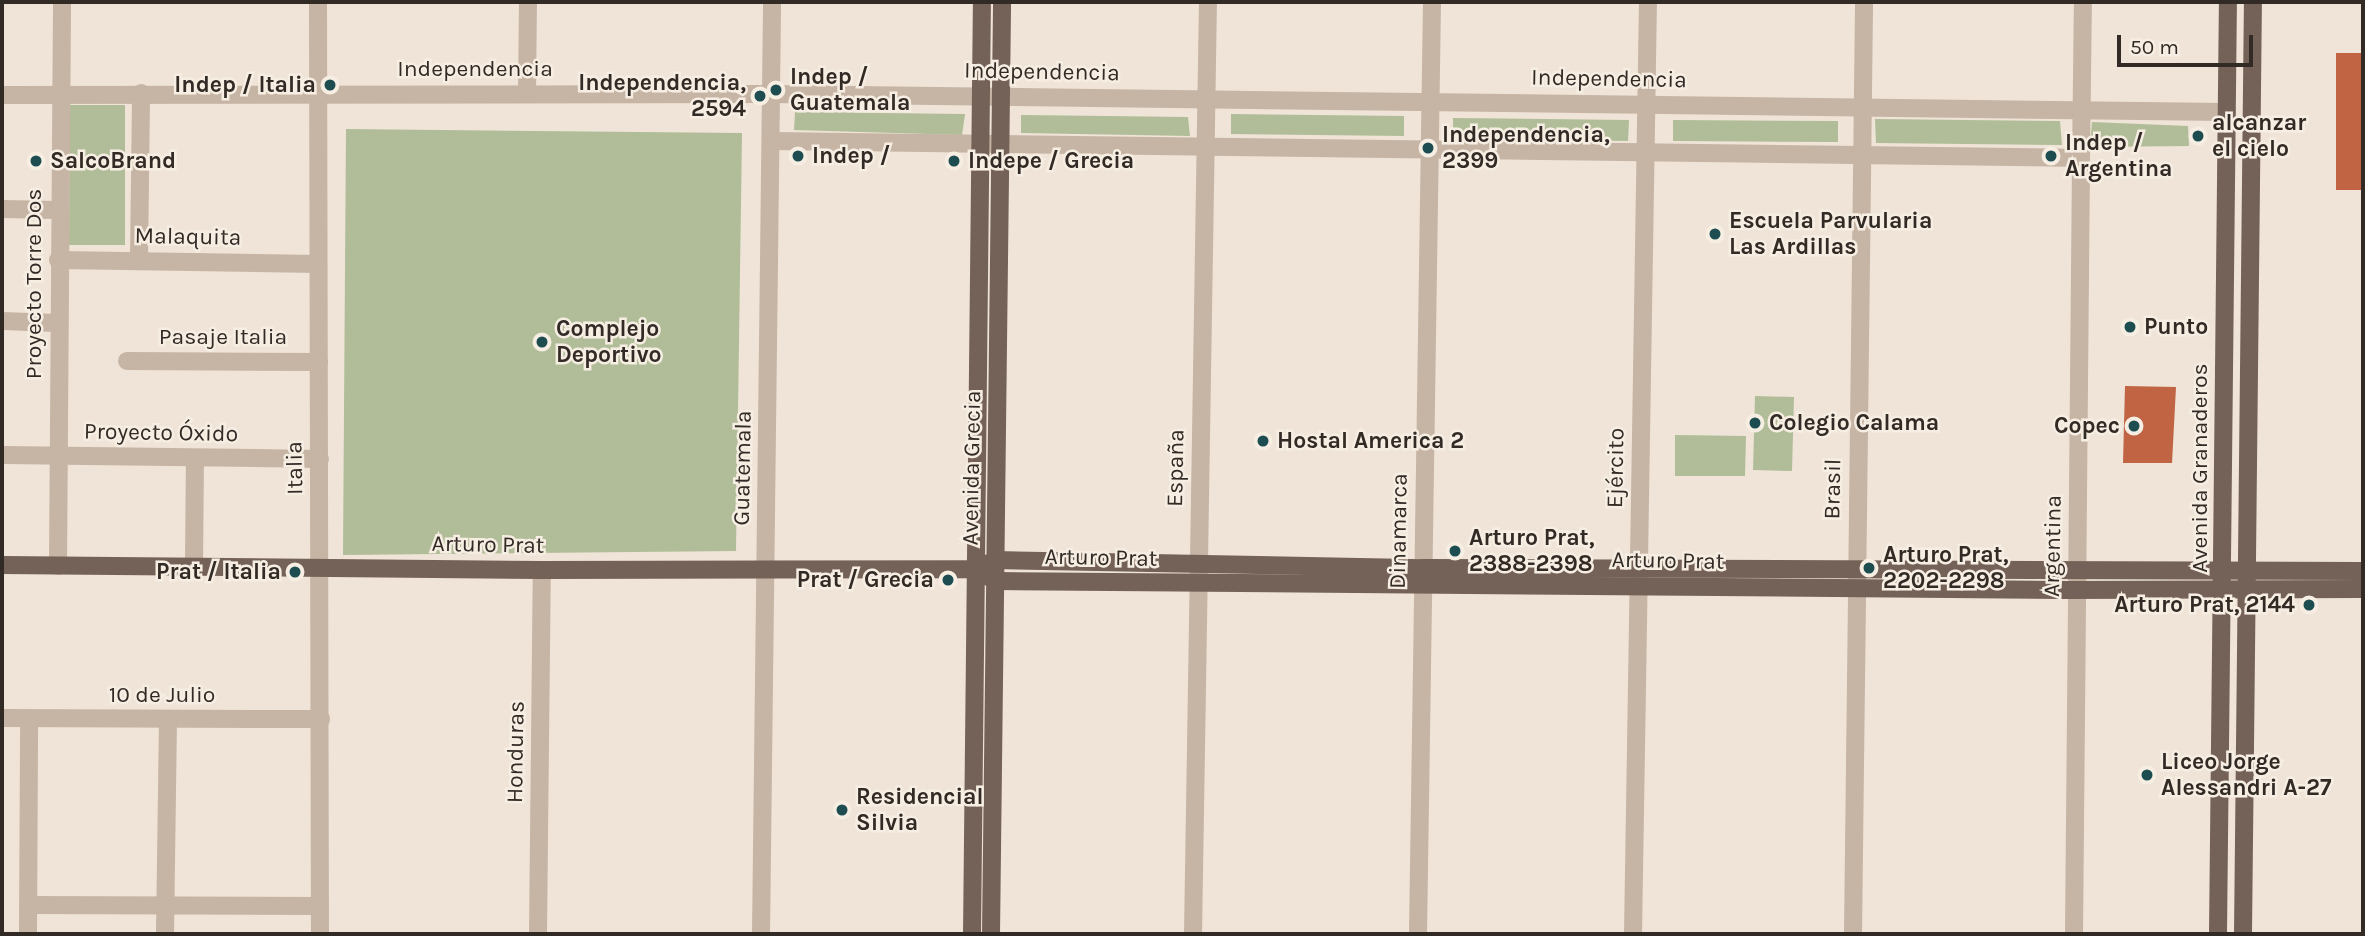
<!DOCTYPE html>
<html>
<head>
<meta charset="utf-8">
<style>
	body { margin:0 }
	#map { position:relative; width:2365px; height:936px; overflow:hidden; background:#efe4d7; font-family:Karla,sans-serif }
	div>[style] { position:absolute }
	.green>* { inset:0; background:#b0bd98 }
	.building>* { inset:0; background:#c06444 }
	.minor>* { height:18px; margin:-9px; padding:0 9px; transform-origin:9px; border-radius:9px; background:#c6b4a4 }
	.major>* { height:18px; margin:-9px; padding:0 9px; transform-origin:9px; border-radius:9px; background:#746157 }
	.dots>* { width:19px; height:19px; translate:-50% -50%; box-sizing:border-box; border:4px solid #f7eee3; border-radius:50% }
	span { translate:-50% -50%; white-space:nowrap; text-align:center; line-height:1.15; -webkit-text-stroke:5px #f7eee3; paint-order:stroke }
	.street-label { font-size:23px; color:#322a25 }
	.poi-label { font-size:23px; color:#322a25; font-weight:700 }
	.left { translate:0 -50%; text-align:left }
	.right { translate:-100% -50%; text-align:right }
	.frame { position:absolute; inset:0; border:4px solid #322a25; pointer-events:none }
	.scale { position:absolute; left:2117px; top:35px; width:136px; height:32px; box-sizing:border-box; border:4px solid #322a25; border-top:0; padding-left:9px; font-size:21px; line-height:24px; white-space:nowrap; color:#322a25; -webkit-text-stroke:5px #f7eee3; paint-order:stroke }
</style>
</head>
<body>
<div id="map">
	<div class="green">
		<i style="clip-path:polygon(70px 105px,125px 105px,125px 245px,69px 245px)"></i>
		<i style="clip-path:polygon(795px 112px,965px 114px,962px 135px,794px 130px)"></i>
		<i style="clip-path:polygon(1231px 114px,1404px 116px,1404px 136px,1231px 134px)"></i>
		<i style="clip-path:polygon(1021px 115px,1188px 117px,1190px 136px,1021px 133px)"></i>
		<i style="clip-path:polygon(1453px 118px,1629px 120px,1628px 141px,1453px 139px)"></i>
		<i style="clip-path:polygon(1875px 119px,2060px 121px,2062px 145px,1876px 143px)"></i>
		<i style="clip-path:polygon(1673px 120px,1838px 121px,1838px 142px,1673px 141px)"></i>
		<i style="clip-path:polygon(2092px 122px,2188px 126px,2189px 146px,2090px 147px)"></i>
		<i style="clip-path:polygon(346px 129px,742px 133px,736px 551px,343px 555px)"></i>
		<i style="clip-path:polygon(1755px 396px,1794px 397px,1792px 471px,1753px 470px)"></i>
		<i style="clip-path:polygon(1675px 435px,1746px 436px,1745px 476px,1675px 476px)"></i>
	</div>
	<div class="building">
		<i style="clip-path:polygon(2336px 53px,2363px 53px,2363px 190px,2336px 190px)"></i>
		<i style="clip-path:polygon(2125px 386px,2176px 387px,2172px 463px,2123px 463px)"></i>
	</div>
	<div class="minor">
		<i style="left:318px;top:2px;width:932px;rotate:89.88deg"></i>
		<i style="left:527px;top:94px;width:92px;rotate:-89.4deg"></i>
		<i style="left:2px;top:95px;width:769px;rotate:-0.07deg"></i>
		<i style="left:771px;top:94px;width:1456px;rotate:0.71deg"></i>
		<i style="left:771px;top:141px;width:1310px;rotate:0.74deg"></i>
		<i style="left:2081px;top:158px;width:156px;rotate:-89.3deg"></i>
		<i style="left:2px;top:209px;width:56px;rotate:1deg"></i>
		<i style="left:58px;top:260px;width:260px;rotate:0.9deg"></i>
		<i style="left:139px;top:261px;width:168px;rotate:-89.3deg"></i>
		<i style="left:2px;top:321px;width:55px;rotate:2.1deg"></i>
		<i style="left:127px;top:361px;width:192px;rotate:0.3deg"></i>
		<i style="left:2px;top:455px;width:318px;rotate:0.7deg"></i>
		<i style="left:58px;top:566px;width:564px;rotate:-89.59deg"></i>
		<i style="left:194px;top:566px;width:108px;rotate:-89.5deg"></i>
		<i style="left:2px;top:718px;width:319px;rotate:0.2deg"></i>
		<i style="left:28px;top:905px;width:292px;rotate:0.2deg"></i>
		<i style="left:28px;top:934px;width:215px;rotate:-89.7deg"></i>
		<i style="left:165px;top:934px;width:215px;rotate:-89.2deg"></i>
		<i style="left:538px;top:934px;width:364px;rotate:-89.4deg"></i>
		<i style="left:761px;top:934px;width:932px;rotate:-89.32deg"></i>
		<i style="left:1193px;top:934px;width:932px;rotate:-89.08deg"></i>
		<i style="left:1418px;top:934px;width:932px;rotate:-89.14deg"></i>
		<i style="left:1633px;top:934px;width:932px;rotate:-89.08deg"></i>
		<i style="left:1853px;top:934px;width:932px;rotate:-89.32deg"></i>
		<i style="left:2074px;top:934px;width:776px;rotate:-89.48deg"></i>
	</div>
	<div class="major">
		<i style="left:2px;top:565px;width:540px;rotate:0.53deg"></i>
		<i style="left:542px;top:570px;width:433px;rotate:-0.1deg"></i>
		<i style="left:975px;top:569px;width:23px;rotate:-23deg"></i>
		<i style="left:996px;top:560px;width:427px;rotate:1.1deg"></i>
		<i style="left:1423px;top:568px;width:940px;rotate:0.18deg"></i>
		<i style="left:975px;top:569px;width:24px;rotate:30deg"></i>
		<i style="left:996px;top:581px;width:1068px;rotate:0.48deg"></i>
		<i style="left:2064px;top:590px;width:299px;rotate:-0.2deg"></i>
		<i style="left:972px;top:934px;width:932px;rotate:-89.39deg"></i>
		<i style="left:991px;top:934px;width:932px;rotate:-89.32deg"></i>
		<i style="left:2218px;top:934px;width:932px;rotate:-89.39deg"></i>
		<i style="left:2243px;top:934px;width:932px;rotate:-89.39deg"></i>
	</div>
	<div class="dots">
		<i style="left:330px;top:85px;background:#1d4d51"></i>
		<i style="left:776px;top:90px;background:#1d4d51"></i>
		<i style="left:760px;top:96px;background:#1d4d51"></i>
		<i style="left:2198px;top:136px;background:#1d4d51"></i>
		<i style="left:1428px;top:148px;background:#1d4d51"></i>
		<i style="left:798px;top:156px;background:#1d4d51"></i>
		<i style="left:2051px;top:156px;background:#1d4d51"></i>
		<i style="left:36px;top:161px;background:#1d4d51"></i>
		<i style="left:954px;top:161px;background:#1d4d51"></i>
		<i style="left:1715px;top:234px;background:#1d4d51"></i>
		<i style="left:2130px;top:327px;background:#1d4d51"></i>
		<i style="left:542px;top:342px;background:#1d4d51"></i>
		<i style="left:1755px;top:423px;background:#1d4d51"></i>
		<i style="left:2134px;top:426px;background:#1d4d51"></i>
		<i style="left:1263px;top:441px;background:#1d4d51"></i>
		<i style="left:1455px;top:551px;background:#1d4d51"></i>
		<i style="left:1869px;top:568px;background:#1d4d51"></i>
		<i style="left:295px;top:572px;background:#1d4d51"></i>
		<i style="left:948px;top:580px;background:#1d4d51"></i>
		<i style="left:2309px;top:605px;background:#1d4d51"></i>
		<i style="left:2147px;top:775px;background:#1d4d51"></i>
		<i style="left:842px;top:810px;background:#1d4d51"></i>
	</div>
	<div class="street-label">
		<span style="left:475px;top:69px">Independencia</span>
		<span style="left:1042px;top:72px;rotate:1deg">Independencia</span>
		<span style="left:1609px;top:79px;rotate:1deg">Independencia</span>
		<span style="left:188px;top:237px;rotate:1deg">Malaquita</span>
		<span style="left:34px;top:284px;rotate:-90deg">Proyecto Torre Dos</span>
		<span style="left:223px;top:337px">Pasaje Italia</span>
		<span style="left:161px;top:433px;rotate:1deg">Proyecto Óxido</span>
		<span style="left:295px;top:468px;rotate:-91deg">Italia</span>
		<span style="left:743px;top:468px;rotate:-89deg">Guatemala</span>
		<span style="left:972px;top:468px;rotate:-89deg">Avenida Grecia</span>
		<span style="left:1176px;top:468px;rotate:-89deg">España</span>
		<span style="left:1616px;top:468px;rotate:-89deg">Ejército</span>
		<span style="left:2200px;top:468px;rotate:-90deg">Avenida Granaderos</span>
		<span style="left:1833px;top:489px;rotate:-89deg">Brasil</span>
		<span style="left:1399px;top:531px;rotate:-89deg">Dinamarca</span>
		<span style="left:488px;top:545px;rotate:1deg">Arturo Prat</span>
		<span style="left:2053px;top:546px;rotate:-89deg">Argentina</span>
		<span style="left:1101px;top:558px;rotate:1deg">Arturo Prat</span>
		<span style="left:1668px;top:561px;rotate:1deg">Arturo Prat</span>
		<span style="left:162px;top:695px">10 de Julio</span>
		<span style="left:516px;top:752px;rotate:-89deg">Honduras</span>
	</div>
	<div class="poi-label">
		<span class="left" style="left:790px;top:90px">Indep /<br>Guatemala</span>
		<span class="right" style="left:746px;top:96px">Independencia,<br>2594</span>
		<span class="right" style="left:316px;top:85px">Indep / Italia</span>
		<span class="left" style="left:2212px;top:136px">alcanzar<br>el cielo</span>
		<span class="left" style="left:1442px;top:148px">Independencia,<br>2399</span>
		<span class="left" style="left:2065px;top:156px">Indep /<br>Argentina</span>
		<span class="left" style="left:812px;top:156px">Indep /</span>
		<span class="left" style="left:50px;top:161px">SalcoBrand</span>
		<span class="left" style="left:968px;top:161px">Indepe / Grecia</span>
		<span class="left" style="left:1729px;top:234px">Escuela Parvularia<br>Las Ardillas</span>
		<span class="left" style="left:2144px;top:327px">Punto</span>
		<span class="left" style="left:556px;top:342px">Complejo<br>Deportivo</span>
		<span class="left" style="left:1769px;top:423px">Colegio Calama</span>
		<span class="right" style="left:2120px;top:426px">Copec</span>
		<span class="left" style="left:1277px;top:441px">Hostal America 2</span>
		<span class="left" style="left:1469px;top:551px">Arturo Prat,<br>2388-2398</span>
		<span class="left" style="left:1883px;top:568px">Arturo Prat,<br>2202-2298</span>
		<span class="right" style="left:281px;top:572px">Prat / Italia</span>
		<span class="right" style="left:934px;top:580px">Prat / Grecia</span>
		<span class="right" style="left:2295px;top:605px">Arturo Prat, 2144</span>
		<span class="left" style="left:2161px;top:775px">Liceo Jorge<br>Alessandri A-27</span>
		<span class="left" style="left:856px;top:810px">Residencial<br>Silvia</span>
	</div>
	<div class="frame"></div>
	<div class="scale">50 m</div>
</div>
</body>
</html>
